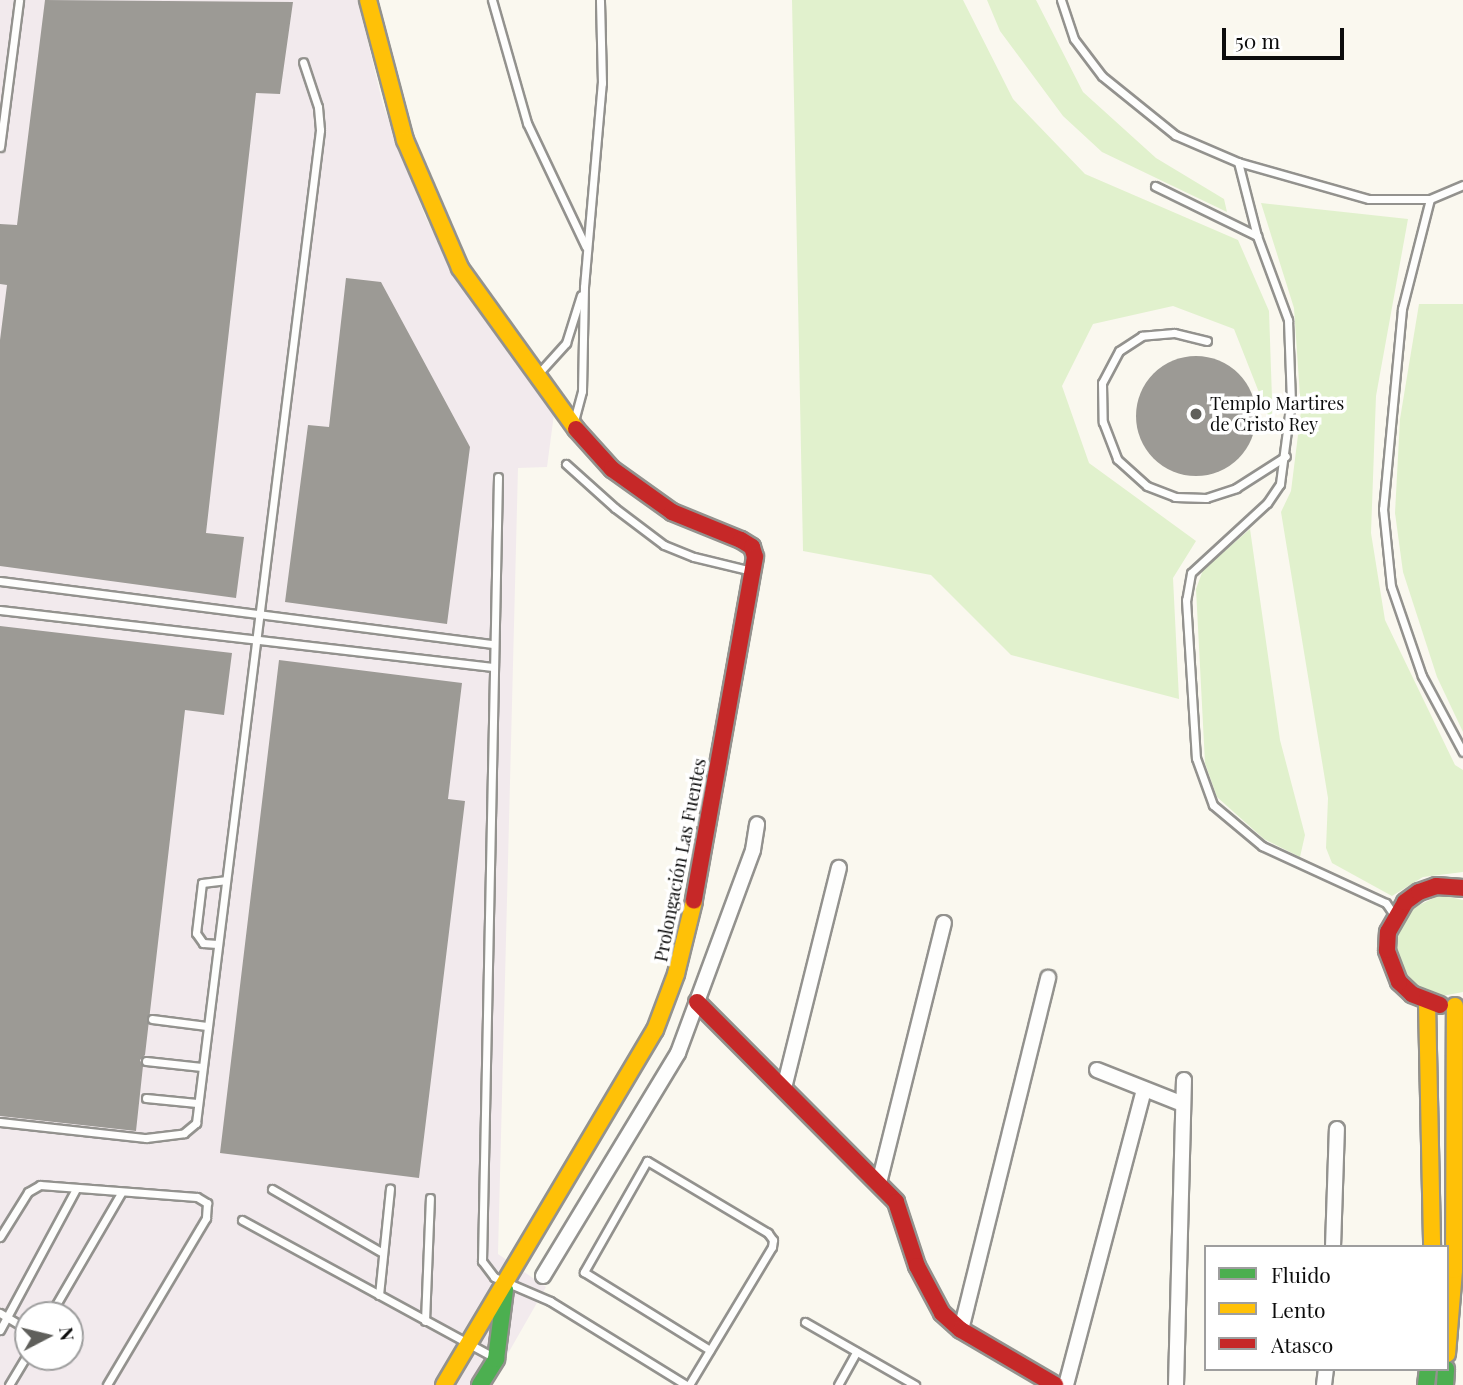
<!DOCTYPE html>
<html>
<head>
<meta charset="utf-8">
<style>
	body { margin:0 }
	#map { position:relative; width:1463px; height:1385px; overflow:hidden; background:#faf8ef; font-family:"Playfair Display",serif }
	div>[style] { position:absolute }
	.industrial>* { inset:0; background:#f2eaed }
	.green>* { inset:0; background:#e1f1cd }
	.building>* { inset:0; background:#9c9a95 }
	.round { border-radius:50% }
	.roads { filter:drop-shadow(2px 0 #93928e) drop-shadow(-2px 0 #93928e) drop-shadow(0 2px #93928e) drop-shadow(0 -2px #93928e) }
	.lane>* { height:7px; margin:-3.5px; padding:0 3.5px; transform-origin:3.5px; border-radius:3.5px; background:#fefefd }
	.street>* { height:14px; margin:-7px; padding:0 7px; transform-origin:7px; border-radius:7px; background:#fefefd }
	.fast>* { height:16px; margin:-8px; padding:0 8px; transform-origin:8px; border-radius:8px; background:#4caf50 }
	.slow>* { height:16px; margin:-8px; padding:0 8px; transform-origin:8px; border-radius:8px; background:#ffc107 }
	.jam>* { height:16px; margin:-8px; padding:0 8px; transform-origin:8px; border-radius:8px; background:#c62828 }
	.dots>* { width:19px; height:19px; translate:-50% -50%; box-sizing:border-box; border:4px solid #fff; border-radius:50% }
	span { translate:-50% -50%; white-space:nowrap; text-align:center; line-height:1.15; -webkit-text-stroke:7px #fff; paint-order:stroke }
	.poi-label { font-size:18px; color:#0c0c0c }
	.left { translate:0 -50%; text-align:left }
	.street-label { font-size:18px; color:#0c0c0c }
	.legend { position:absolute; left:1204px; top:1245px; width:245px; height:126px; box-sizing:border-box; background:#fff; border:2px solid #9e9e9e; margin:0; padding:9px 12px; list-style:none; font-size:21px; color:#0c0c0c }
	.legend li { display:flex; align-items:center; gap:14px; height:35px }
	.legend b { width:35px; border:2px solid #9e9e9e }
	.north { position:absolute; left:14px; top:1301px; width:70px; height:70px; box-sizing:border-box; background:#fff; border:2px solid #9e9e9e; border-radius:50%; rotate:83deg; font-size:19px; font-weight:700; line-height:28px; text-align:center; color:#0c0c0c }
	.north::after { content:''; display:block; margin:auto; width:24px; height:32px; background:#5f5f5b; clip-path:polygon(50% 0,100% 100%,50% 72%,0 100%) }
	.scale { position:absolute; left:1222px; top:28px; width:122px; height:32px; box-sizing:border-box; border:4px solid #0c0c0c; border-top:0; padding-left:9px; font-size:21px; line-height:24px; white-space:nowrap; color:#0c0c0c; -webkit-text-stroke:5px #fff; paint-order:stroke }
</style>
</head>
<body>
<div id="map">
	<div class="industrial">
		<i style="clip-path:polygon(evenodd,0 0,358px 0,383px 105px,425px 216px,451px 266px,554px 414px,547px 467px,518px 468px,498px 1254px,546px 1287px,490px 1385px,0 1385px,0 0,28px 1315px,70px 1315px,70px 1357px,28px 1357px,28px 1315px)"></i>
	</div>
	<div class="green">
		<i style="clip-path:polygon(792px 0,963px 0,1013px 99px,1085px 174px,1238px 240px,1269px 311px,1273px 428px,1234px 329px,1173px 306px,1093px 324px,1062px 386px,1089px 463px,1196px 541px,1173px 578px,1179px 699px,1011px 655px,931px 575px,803px 551px)"></i>
		<i style="clip-path:polygon(987px 0,1036px 0,1083px 92px,1156px 158px,1224px 199px,1227px 212px,1102px 152px,1063px 116px,1000px 31px)"></i>
		<i style="clip-path:polygon(1261px 203px,1408px 219px,1376px 396px,1371px 533px,1385px 620px,1455px 765px,1463px 770px,1463px 872px,1423px 877px,1392px 896px,1332px 863px,1326px 848px,1328px 798px,1281px 512px,1291px 491px,1301px 411px,1294px 308px)"></i>
		<i style="clip-path:polygon(1419px 304px,1463px 304px,1463px 732px,1437px 677px,1403px 572px,1395px 513px,1400px 419px)"></i>
		<i style="clip-path:polygon(1250px 529px,1280px 740px,1305px 835px,1300px 857px,1264px 839px,1217px 797px,1205px 763px,1196px 589px,1203px 570px)"></i>
		<i style="clip-path:polygon(1440px 895px,1463px 900px,1463px 992px,1442px 996px,1412px 984px,1402px 972px,1395px 939px,1409px 910px)"></i>
	</div>
	<div class="building">
		<i style="clip-path:polygon(45px 0,293px 2px,280px 94px,256px 93px,206px 533px,244px 537px,236px 598px,0 566px,0 340px,7px 285px,0 284px,0 224px,17px 225px)"></i>
		<i style="clip-path:polygon(346px 278px,381px 282px,470px 447px,447px 624px,285px 602px,308px 425px,329px 427px)"></i>
		<i class="round" style="left:1136px;top:356px;width:120px;height:120px"></i>
		<i style="clip-path:polygon(0 626px,232px 653px,224px 715px,185px 710px,145px 1055px,140px 1060px,143px 1066px,136px 1131px,0 1116px)"></i>
		<i style="clip-path:polygon(279px 660px,462px 683px,448px 799px,465px 801px,419px 1178px,220px 1153px)"></i>
	</div>
	<div class="roads">
		<div class="lane">
			<i style="left:492px;top:0;width:128px;rotate:74.1deg"></i>
			<i style="left:527px;top:123px;width:137px;rotate:64.6deg"></i>
			<i style="left:1061px;top:0;width:41px;rotate:71.6deg"></i>
			<i style="left:1074px;top:39px;width:46px;rotate:52.9deg"></i>
			<i style="left:1102px;top:76px;width:94px;rotate:38.9deg"></i>
			<i style="left:1175px;top:135px;width:69px;rotate:23.2deg"></i>
			<i style="left:1238px;top:162px;width:136px;rotate:15.8deg"></i>
			<i style="left:1369px;top:199px;width:61px"></i>
			<i style="left:1430px;top:199px;width:36px;rotate:-23deg"></i>
			<i style="left:0;top:147px;width:148px;rotate:-82.6deg"></i>
			<i style="left:1238px;top:162px;width:76px;rotate:75.6deg"></i>
			<i style="left:1155px;top:186px;width:114px;rotate:26.1deg"></i>
			<i style="left:1257px;top:236px;width:90px;rotate:69.7deg"></i>
			<i style="left:1288px;top:320px;width:80px;rotate:87.9deg"></i>
			<i style="left:1291px;top:400px;width:85px;rotate:97.5deg"></i>
			<i style="left:1280px;top:484px;width:23px;rotate:124deg"></i>
			<i style="left:1267px;top:503px;width:103px;rotate:137.4deg"></i>
			<i style="left:1191px;top:573px;width:27px;rotate:100deg"></i>
			<i style="left:1186px;top:600px;width:158px;rotate:86.4deg"></i>
			<i style="left:1196px;top:758px;width:50px;rotate:70.1deg"></i>
			<i style="left:1213px;top:805px;width:64px;rotate:39.9deg"></i>
			<i style="left:1262px;top:846px;width:136px;rotate:24.7deg"></i>
			<i style="left:1386px;top:903px;width:14px;rotate:56deg"></i>
			<i style="left:1430px;top:199px;width:114px;rotate:104.3deg"></i>
			<i style="left:1402px;top:309px;width:201px;rotate:95.4deg"></i>
			<i style="left:1383px;top:509px;width:77px;rotate:84.1deg"></i>
			<i style="left:1391px;top:586px;width:95px;rotate:71deg"></i>
			<i style="left:1422px;top:676px;width:86px;rotate:61.7deg"></i>
			<i style="left:1207px;top:341px;width:34px;rotate:-166deg"></i>
			<i style="left:1174px;top:333px;width:32px;rotate:175deg"></i>
			<i style="left:1142px;top:336px;width:27px;rotate:147deg"></i>
			<i style="left:1119px;top:351px;width:36px;rotate:118deg"></i>
			<i style="left:1102px;top:383px;width:39px;rotate:89deg"></i>
			<i style="left:1103px;top:422px;width:40px;rotate:69deg"></i>
			<i style="left:1117px;top:459px;width:40px;rotate:42deg"></i>
			<i style="left:1147px;top:486px;width:30px;rotate:21deg"></i>
			<i style="left:1175px;top:497px;width:31px;rotate:2deg"></i>
			<i style="left:1206px;top:498px;width:32px;rotate:-18deg"></i>
			<i style="left:1236px;top:488px;width:59px;rotate:-32.6deg"></i>
			<i style="left:538px;top:374px;width:42px;rotate:-47.9deg"></i>
			<i style="left:566px;top:343px;width:50px;rotate:-72.6deg"></i>
			<i style="left:574px;top:421px;width:31px;rotate:-75deg"></i>
			<i style="left:582px;top:391px;width:104px;rotate:-88.9deg"></i>
			<i style="left:584px;top:287px;width:205px;rotate:-85deg"></i>
			<i style="left:602px;top:83px;width:83px;rotate:-91.4deg"></i>
			<i style="left:566px;top:464px;width:66px;rotate:41.9deg"></i>
			<i style="left:615px;top:508px;width:61px;rotate:37.1deg"></i>
			<i style="left:664px;top:545px;width:32px;rotate:22deg"></i>
			<i style="left:694px;top:557px;width:60px;rotate:13.6deg"></i>
			<i style="left:498px;top:477px;width:784px;rotate:91.17deg"></i>
			<i style="left:482px;top:1261px;width:20px;rotate:53deg"></i>
			<i style="left:494px;top:1277px;width:61px;rotate:23.2deg"></i>
			<i style="left:550px;top:1301px;width:160px;rotate:31.7deg"></i>
			<i style="left:0;top:581px;width:497px;rotate:7.3deg"></i>
			<i style="left:0;top:610px;width:496px;rotate:6.6deg"></i>
			<i style="left:217px;top:944px;width:14px;rotate:-176deg"></i>
			<i style="left:203px;top:943px;width:12px;rotate:-125deg"></i>
			<i style="left:196px;top:933px;width:50px;rotate:-83.2deg"></i>
			<i style="left:202px;top:883px;width:23px;rotate:-7deg"></i>
			<i style="left:152px;top:1019px;width:55px;rotate:7.3deg"></i>
			<i style="left:146px;top:1061px;width:56px;rotate:6.1deg"></i>
			<i style="left:146px;top:1098px;width:51px;rotate:5.6deg"></i>
			<i style="left:0;top:1122px;width:147px;rotate:6.3deg"></i>
			<i style="left:146px;top:1138px;width:38px;rotate:-7deg"></i>
			<i style="left:184px;top:1133px;width:16px;rotate:-40deg"></i>
			<i style="left:196px;top:1123px;width:1001px;rotate:-82.88deg"></i>
			<i style="left:320px;top:130px;width:23px;rotate:-95deg"></i>
			<i style="left:318px;top:107px;width:47px;rotate:-108.4deg"></i>
			<i style="left:272px;top:1189px;width:128px;rotate:30deg"></i>
			<i style="left:242px;top:1220px;width:288px;rotate:28.6deg"></i>
			<i style="left:0;top:1237px;width:53px;rotate:-58.1deg"></i>
			<i style="left:28px;top:1192px;width:14px;rotate:-30deg"></i>
			<i style="left:40px;top:1185px;width:157px;rotate:4.4deg"></i>
			<i style="left:197px;top:1197px;width:12px;rotate:31deg"></i>
			<i style="left:207px;top:1203px;width:15px;rotate:94deg"></i>
			<i style="left:206px;top:1218px;width:194px;rotate:120.7deg"></i>
			<i style="left:379px;top:1295px;width:107px;rotate:-84.1deg"></i>
			<i style="left:0;top:1313px;width:33px;rotate:31deg"></i>
			<i style="left:50px;top:1315px;width:141px;rotate:-59.8deg"></i>
			<i style="left:425px;top:1321px;width:123px;rotate:-87.7deg"></i>
			<i style="left:805px;top:1322px;width:127px;rotate:29.8deg"></i>
			<i style="left:0;top:1330px;width:160px;rotate:-61.7deg"></i>
			<i style="left:9px;top:1385px;width:37px;rotate:-59deg"></i>
			<i style="left:689px;top:1385px;width:161px;rotate:-59deg"></i>
			<i style="left:772px;top:1247px;width:7px;rotate:-82deg"></i>
			<i style="left:773px;top:1240px;width:9px;rotate:-126deg"></i>
			<i style="left:768px;top:1233px;width:141px;rotate:-149.2deg"></i>
			<i style="left:647px;top:1161px;width:128px;rotate:119.6deg"></i>
			<i style="left:584px;top:1272px;width:148px;rotate:31.8deg"></i>
			<i style="left:838px;top:1385px;width:38px;rotate:-61deg"></i>
		</div>
		<div class="street">
			<i style="left:1097px;top:1070px;width:92px;rotate:21.6deg"></i>
			<i style="left:784px;top:1088px;width:227px;rotate:-76deg"></i>
			<i style="left:879px;top:1183px;width:268px;rotate:-76deg"></i>
			<i style="left:1333px;top:1247px;width:118px;rotate:-88.1deg"></i>
			<i style="left:543px;top:1276px;width:261px;rotate:-58.8deg"></i>
			<i style="left:678px;top:1053px;width:216px;rotate:-69.7deg"></i>
			<i style="left:753px;top:850px;width:26px;rotate:-81deg"></i>
			<i style="left:961px;top:1330px;width:363px;rotate:-76.1deg"></i>
			<i style="left:1066px;top:1385px;width:306px;rotate:-75.2deg"></i>
			<i style="left:1176px;top:1385px;width:305px;rotate:-88.5deg"></i>
			<i style="left:1324px;top:1385px;width:16px;rotate:-83deg"></i>
		</div>
		<div class="fast">
			<i style="left:480px;top:1385px;width:31px;rotate:-58deg"></i>
			<i style="left:496px;top:1359px;width:70px;rotate:-82.6deg"></i>
			<i style="left:1426px;top:1385px;width:16px;rotate:-83deg"></i>
			<i style="left:1445px;top:1385px;width:16px;rotate:-86deg"></i>
		</div>
		<div class="slow">
			<i style="left:368px;top:0;width:145px;rotate:75.2deg"></i>
			<i style="left:405px;top:140px;width:139px;rotate:66.7deg"></i>
			<i style="left:460px;top:268px;width:198px;rotate:54.2deg"></i>
			<i style="left:1427px;top:1002px;width:245px;rotate:88.8deg"></i>
			<i style="left:1447px;top:1354px;width:84px;rotate:-85.2deg"></i>
			<i style="left:1454px;top:1270px;width:264px;rotate:-89.8deg"></i>
			<i style="left:444px;top:1385px;width:413px;rotate:-59.3deg"></i>
			<i style="left:655px;top:1030px;width:60px;rotate:-69.4deg"></i>
			<i style="left:676px;top:974px;width:75px;rotate:-76.1deg"></i>
		</div>
		<div class="jam">
			<i style="left:576px;top:429px;width:54px;rotate:48deg"></i>
			<i style="left:612px;top:469px;width:74px;rotate:35.6deg"></i>
			<i style="left:672px;top:512px;width:74px;rotate:22.1deg"></i>
			<i style="left:741px;top:540px;width:13px;rotate:32deg"></i>
			<i style="left:752px;top:547px;width:10px;rotate:73deg"></i>
			<i style="left:755px;top:557px;width:349px;rotate:100.1deg"></i>
			<i style="left:697px;top:1002px;width:282px;rotate:45.1deg"></i>
			<i style="left:896px;top:1202px;width:67px;rotate:71.8deg"></i>
			<i style="left:917px;top:1266px;width:53px;rotate:62deg"></i>
			<i style="left:942px;top:1313px;width:25px;rotate:42deg"></i>
			<i style="left:961px;top:1330px;width:109px;rotate:30.3deg"></i>
			<i style="left:1440px;top:1005px;width:30px;rotate:-159deg"></i>
			<i style="left:1412px;top:994px;width:18px;rotate:-137deg"></i>
			<i style="left:1399px;top:982px;width:34px;rotate:-111deg"></i>
			<i style="left:1387px;top:950px;width:18px;rotate:-87deg"></i>
			<i style="left:1388px;top:932px;width:34px;rotate:-60deg"></i>
			<i style="left:1405px;top:902px;width:17px;rotate:-36deg"></i>
			<i style="left:1419px;top:892px;width:18px;rotate:-19deg"></i>
			<i style="left:1436px;top:886px;width:27px;rotate:4deg"></i>
		</div>
	</div>
	<div class="dots">
		<i style="left:1196px;top:414px;background:#5f5f5b"></i>
	</div>
	<div class="poi-label">
		<span class="left" style="left:1210px;top:414px">Templo Martires<br>de Cristo Rey</span>
	</div>
	<div class="street-label">
		<span style="left:680px;top:860px;rotate:-79deg">Prolongación Las Fuentes</span>
	</div>
	<ul class="legend">
	<li><b style="height:9px;background:#4caf50"></b>Fluido</li>
	<li><b style="height:9px;background:#ffc107"></b>Lento</li>
	<li><b style="height:9px;background:#c62828"></b>Atasco</li>
	</ul>
	<div class="north">N</div>
	<div class="scale">50 m</div>
</div>
</body>
</html>
